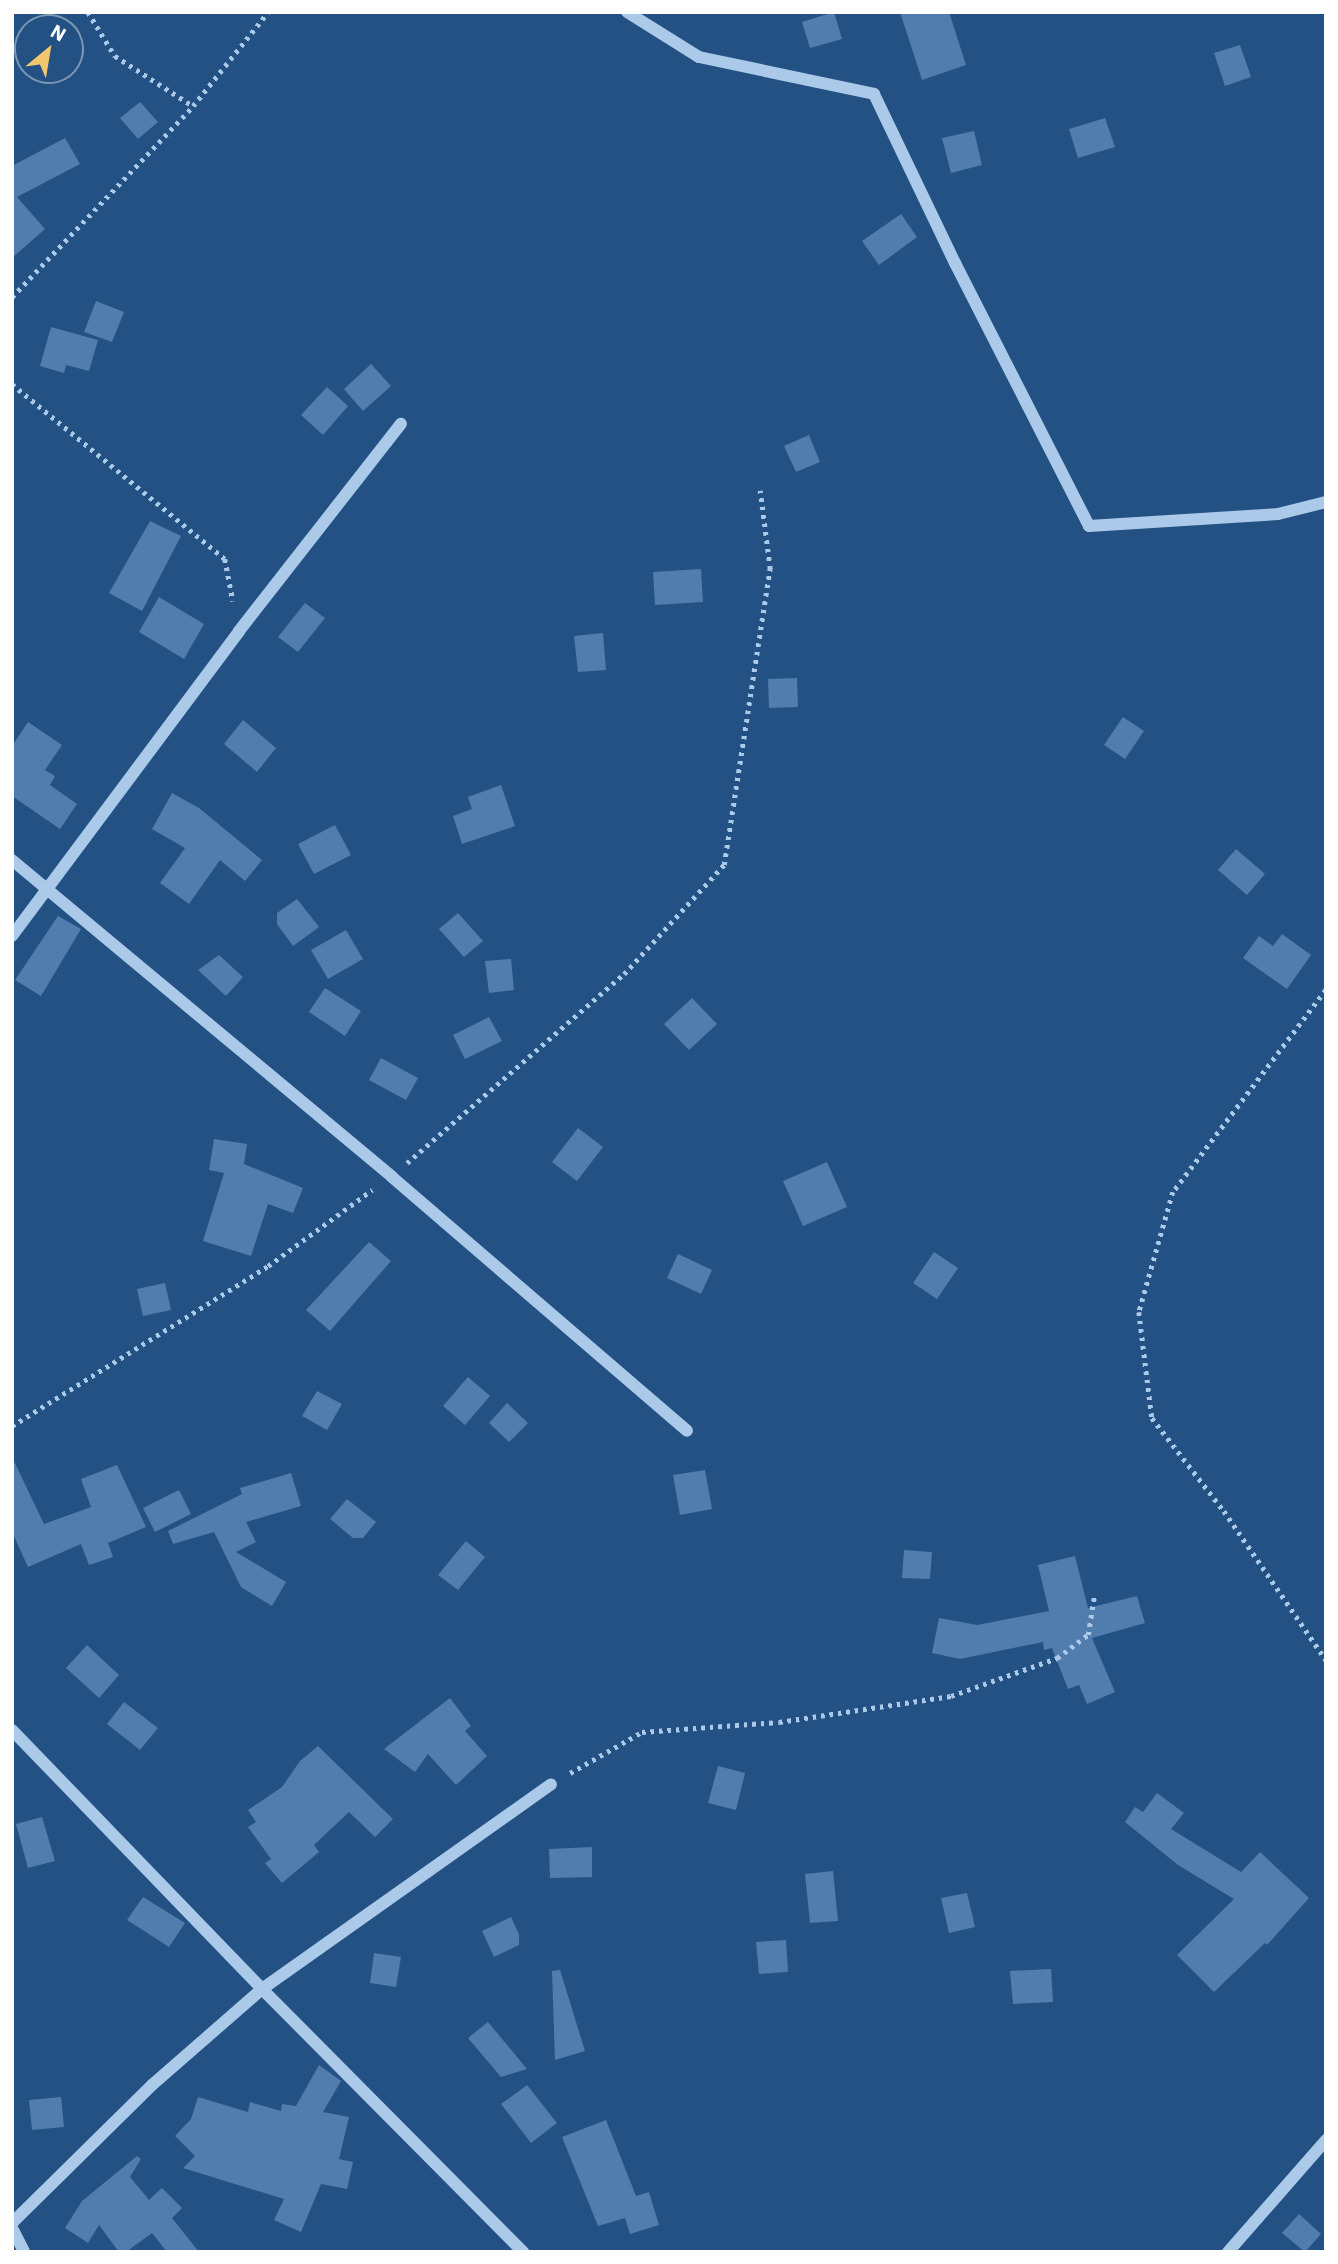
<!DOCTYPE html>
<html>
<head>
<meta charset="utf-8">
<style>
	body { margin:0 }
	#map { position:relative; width:1338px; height:2264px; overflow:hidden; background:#235183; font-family:"IBM Plex Sans",sans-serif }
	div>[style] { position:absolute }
	.building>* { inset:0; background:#507dad }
	.path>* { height:4.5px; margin-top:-2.25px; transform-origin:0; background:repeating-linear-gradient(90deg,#abc9e8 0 3.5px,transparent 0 8.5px) }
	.minor>* { height:12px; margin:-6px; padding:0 6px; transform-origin:6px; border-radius:6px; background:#abc9e8 }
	span { translate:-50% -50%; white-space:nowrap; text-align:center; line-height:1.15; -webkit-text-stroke:7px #235183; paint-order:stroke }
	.frame { position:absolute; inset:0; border:14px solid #fff; pointer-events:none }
	.north { position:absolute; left:14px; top:14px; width:70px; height:70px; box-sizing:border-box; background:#235183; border:2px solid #7b97b5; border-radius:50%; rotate:30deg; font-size:19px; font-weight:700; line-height:28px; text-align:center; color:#fff }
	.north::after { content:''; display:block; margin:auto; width:24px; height:32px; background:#f3c76e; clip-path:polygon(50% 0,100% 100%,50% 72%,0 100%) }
</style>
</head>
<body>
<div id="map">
	<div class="building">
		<i style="clip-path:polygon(834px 12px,842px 39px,810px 48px,802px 22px)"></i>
		<i style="clip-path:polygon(900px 12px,949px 12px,966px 65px,922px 80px)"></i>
		<i style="clip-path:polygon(1240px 45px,1251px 77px,1225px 86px,1214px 53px)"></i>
		<i style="clip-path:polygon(140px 102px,158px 122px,138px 139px,120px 118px)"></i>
		<i style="clip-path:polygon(1105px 118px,1115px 147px,1078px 158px,1069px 129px)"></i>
		<i style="clip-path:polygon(974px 131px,982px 165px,951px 173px,942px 138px)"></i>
		<i style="clip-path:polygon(65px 138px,80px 164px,17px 197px,45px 229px,12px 258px,12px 166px)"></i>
		<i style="clip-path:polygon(901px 214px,917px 237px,879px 265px,862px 241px)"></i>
		<i style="clip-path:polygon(96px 301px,124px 312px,112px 342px,84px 332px)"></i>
		<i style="clip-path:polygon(51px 327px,98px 340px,89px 371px,66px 365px,64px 373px,40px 366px)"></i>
		<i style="clip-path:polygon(371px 364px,391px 386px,363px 411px,344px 389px)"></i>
		<i style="clip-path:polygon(327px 387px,348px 406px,323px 435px,301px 415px)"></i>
		<i style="clip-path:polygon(809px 435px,820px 462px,796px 472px,784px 446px)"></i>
		<i style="clip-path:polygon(150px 521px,181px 536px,142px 611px,109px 593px)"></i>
		<i style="clip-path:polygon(701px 569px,703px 602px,655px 605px,653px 572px)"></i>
		<i style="clip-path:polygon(159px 597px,204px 624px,184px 659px,139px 632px)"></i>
		<i style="clip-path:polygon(305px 603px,325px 618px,298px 652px,278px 637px)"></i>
		<i style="clip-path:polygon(603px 633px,606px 670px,578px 672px,574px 636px)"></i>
		<i style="clip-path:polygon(797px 678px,798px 707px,769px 708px,768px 679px)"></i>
		<i style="clip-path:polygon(1123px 717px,1144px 731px,1125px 759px,1104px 745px)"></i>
		<i style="clip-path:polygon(243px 720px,276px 748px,257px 772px,224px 744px)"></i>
		<i style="clip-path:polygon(28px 722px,62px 745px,45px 770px,55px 776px,50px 785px,77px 804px,60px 829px,12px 796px,12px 746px)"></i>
		<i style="clip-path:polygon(501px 785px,515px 826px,462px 844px,453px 816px,472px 809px,468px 797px)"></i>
		<i style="clip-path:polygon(172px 793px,199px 808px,262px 860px,245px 881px,220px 860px,189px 904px,160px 883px,185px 848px,152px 829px)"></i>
		<i style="clip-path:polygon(335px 825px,351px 855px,314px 874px,298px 844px)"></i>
		<i style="clip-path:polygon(1236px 849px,1265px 874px,1247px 895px,1218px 870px)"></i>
		<i style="clip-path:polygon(297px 899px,319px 927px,293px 946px,277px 924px,277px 913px)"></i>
		<i style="clip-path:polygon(458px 913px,483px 941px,464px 957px,439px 929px)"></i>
		<i style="clip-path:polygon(58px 916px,81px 929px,41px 996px,15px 980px)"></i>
		<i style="clip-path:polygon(346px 930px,363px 959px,328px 979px,311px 950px)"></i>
		<i style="clip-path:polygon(1282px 934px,1311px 955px,1287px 989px,1243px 958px,1259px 936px,1273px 946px)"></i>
		<i style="clip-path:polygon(219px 955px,243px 977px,226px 996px,198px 970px)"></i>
		<i style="clip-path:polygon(511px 959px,514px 990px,489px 993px,485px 961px)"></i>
		<i style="clip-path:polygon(325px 988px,361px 1011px,345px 1036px,309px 1012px)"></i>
		<i style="clip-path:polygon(692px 998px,717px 1024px,689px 1050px,664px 1024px)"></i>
		<i style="clip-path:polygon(489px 1017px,502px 1041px,465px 1059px,453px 1035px)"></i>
		<i style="clip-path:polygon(381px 1058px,418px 1078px,406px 1100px,369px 1080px)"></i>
		<i style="clip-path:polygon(578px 1128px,603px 1147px,577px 1181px,552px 1162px)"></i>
		<i style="clip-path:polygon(214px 1139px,247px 1144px,244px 1164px,303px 1188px,293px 1213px,268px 1204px,251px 1256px,203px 1241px,224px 1173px,209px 1170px)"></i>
		<i style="clip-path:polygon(827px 1162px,847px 1207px,803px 1226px,783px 1181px)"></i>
		<i style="clip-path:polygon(369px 1242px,391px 1261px,330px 1331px,306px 1310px)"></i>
		<i style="clip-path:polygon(934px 1252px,958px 1268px,937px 1299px,913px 1283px)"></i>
		<i style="clip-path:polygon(678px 1254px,712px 1270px,701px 1294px,667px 1278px)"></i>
		<i style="clip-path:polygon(165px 1283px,171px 1310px,143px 1316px,137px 1289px)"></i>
		<i style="clip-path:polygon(468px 1377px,490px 1396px,465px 1425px,443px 1406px)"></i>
		<i style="clip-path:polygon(317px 1391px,342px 1404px,327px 1430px,302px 1416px)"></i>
		<i style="clip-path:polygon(507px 1403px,528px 1423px,509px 1442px,489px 1423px)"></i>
		<i style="clip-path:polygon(12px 1457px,44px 1524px,91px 1507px,81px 1479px,117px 1465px,146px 1527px,108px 1543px,113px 1557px,89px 1565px,81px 1544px,28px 1567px,12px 1532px)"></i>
		<i style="clip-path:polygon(705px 1470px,712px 1509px,680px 1515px,673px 1475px)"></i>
		<i style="clip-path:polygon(291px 1473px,301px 1506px,246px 1522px,256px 1542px,236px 1552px,286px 1582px,272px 1606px,241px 1587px,214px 1532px,173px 1544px,168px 1531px,242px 1494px,240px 1488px)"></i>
		<i style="clip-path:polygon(179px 1490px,191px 1514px,155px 1532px,143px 1508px)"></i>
		<i style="clip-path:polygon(347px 1499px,376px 1522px,363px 1538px,353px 1538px,330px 1519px)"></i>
		<i style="clip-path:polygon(466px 1541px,485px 1557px,458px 1590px,438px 1575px)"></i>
		<i style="clip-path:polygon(904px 1550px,932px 1552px,930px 1579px,902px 1578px)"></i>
		<i style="clip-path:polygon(1075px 1556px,1088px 1608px,1137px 1596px,1145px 1623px,1092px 1638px,1115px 1692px,1087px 1704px,1079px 1685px,1068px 1689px,1052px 1648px,1044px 1650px,1043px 1642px,960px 1659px,932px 1653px,939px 1618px,977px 1625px,1049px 1611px,1038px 1565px)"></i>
		<i style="clip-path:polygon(87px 1645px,119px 1675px,99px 1698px,66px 1668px)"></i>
		<i style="clip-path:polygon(450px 1698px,471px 1726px,465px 1731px,487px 1756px,456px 1785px,428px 1754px,415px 1772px,384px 1749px)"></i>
		<i style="clip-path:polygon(124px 1702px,158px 1728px,140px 1750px,107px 1724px)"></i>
		<i style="clip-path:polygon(318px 1746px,393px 1819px,375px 1837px,349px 1812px,314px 1845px,319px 1852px,282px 1883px,265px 1863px,271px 1859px,248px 1827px,256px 1822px,248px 1810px,282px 1787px,300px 1761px)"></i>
		<i style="clip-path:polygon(718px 1766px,745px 1773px,736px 1810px,708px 1803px)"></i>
		<i style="clip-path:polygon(1157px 1793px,1184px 1813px,1171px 1829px,1241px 1872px,1260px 1852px,1309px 1898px,1267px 1945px,1265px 1943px,1214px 1992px,1177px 1955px,1234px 1899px,1178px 1865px,1125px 1822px,1135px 1807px,1143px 1812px)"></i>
		<i style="clip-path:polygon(42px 1817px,55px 1861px,28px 1868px,16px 1824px)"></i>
		<i style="clip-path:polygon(592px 1847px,592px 1877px,550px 1878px,549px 1849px)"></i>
		<i style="clip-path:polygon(833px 1871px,838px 1921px,810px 1923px,805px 1874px)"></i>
		<i style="clip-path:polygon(967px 1893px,975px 1927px,949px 1933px,941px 1898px)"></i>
		<i style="clip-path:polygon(143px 1897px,185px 1923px,169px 1947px,127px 1920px)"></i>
		<i style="clip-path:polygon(511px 1917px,519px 1934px,519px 1945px,494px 1957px,482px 1931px)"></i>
		<i style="clip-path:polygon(786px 1940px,788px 1972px,759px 1974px,756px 1942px)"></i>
		<i style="clip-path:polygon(374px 1953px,401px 1957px,396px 1987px,370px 1983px)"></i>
		<i style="clip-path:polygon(1051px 1969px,1053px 2002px,1013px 2004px,1010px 1971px)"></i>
		<i style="clip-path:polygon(560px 1970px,585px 2051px,555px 2060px,552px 1971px)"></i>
		<i style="clip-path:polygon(488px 2022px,527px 2069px,501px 2077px,468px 2038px)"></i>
		<i style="clip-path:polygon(319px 2065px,341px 2081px,323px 2112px,349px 2117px,339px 2159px,353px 2162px,347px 2189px,321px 2184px,301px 2232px,274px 2220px,284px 2199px,183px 2168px,195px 2156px,175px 2136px,191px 2119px,198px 2097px,248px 2112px,250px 2102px,281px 2111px,282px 2104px,296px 2106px)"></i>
		<i style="clip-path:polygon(527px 2085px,557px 2123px,531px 2143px,501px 2104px)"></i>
		<i style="clip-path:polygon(61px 2097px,64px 2127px,32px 2130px,29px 2100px)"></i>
		<i style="clip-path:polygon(606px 2120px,636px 2196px,649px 2192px,659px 2225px,630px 2234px,625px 2218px,598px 2226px,562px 2137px)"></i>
		<i style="clip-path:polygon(137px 2156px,141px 2159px,130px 2177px,149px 2200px,162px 2188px,182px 2208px,172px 2218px,199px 2252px,167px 2252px,152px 2233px,126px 2252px,119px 2252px,99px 2225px,88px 2243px,65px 2228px,82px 2201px)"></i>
		<i style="clip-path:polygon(1299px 2214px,1321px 2234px,1305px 2252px,1282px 2233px)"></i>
	</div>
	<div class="path">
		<i style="left:88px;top:12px;width:52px;rotate:58.5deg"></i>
		<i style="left:115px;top:56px;width:93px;rotate:32.7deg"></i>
		<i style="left:12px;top:297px;width:263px;rotate:-46.5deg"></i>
		<i style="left:193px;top:106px;width:120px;rotate:-51.4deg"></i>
		<i style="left:12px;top:384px;width:276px;rotate:39.4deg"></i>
		<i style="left:225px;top:559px;width:43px;rotate:79.2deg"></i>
		<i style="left:1326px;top:990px;width:253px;rotate:127.1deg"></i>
		<i style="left:1173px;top:1192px;width:125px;rotate:105.8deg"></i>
		<i style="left:1139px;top:1312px;width:107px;rotate:83deg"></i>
		<i style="left:1152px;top:1418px;width:118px;rotate:52.3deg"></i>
		<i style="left:1224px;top:1511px;width:181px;rotate:55.6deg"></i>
		<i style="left:407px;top:1163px;width:288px;rotate:-41.1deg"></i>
		<i style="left:624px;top:974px;width:148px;rotate:-47.5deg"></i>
		<i style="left:724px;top:865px;width:300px;rotate:-81.2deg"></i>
		<i style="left:770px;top:569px;width:79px;rotate:-97.3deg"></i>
		<i style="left:12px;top:1426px;width:302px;rotate:-32deg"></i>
		<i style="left:268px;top:1266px;width:129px;rotate:-36.2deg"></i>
		<i style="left:570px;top:1773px;width:83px;rotate:-29.7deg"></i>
		<i style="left:642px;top:1732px;width:137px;rotate:-4.2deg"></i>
		<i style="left:779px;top:1722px;width:174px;rotate:-8.6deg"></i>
		<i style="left:951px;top:1696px;width:113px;rotate:-19.7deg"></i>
		<i style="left:1057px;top:1658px;width:39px;rotate:-37deg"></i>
		<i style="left:1088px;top:1635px;width:39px;rotate:-81deg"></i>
	</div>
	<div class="minor">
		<i style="left:627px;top:12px;width:85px;rotate:32deg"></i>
		<i style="left:699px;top:57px;width:179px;rotate:11.9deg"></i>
		<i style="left:874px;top:94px;width:187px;rotate:64.4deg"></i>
		<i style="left:955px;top:263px;width:295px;rotate:63deg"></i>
		<i style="left:1089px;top:526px;width:189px;rotate:-3.6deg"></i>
		<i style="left:1278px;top:514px;width:49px;rotate:-14deg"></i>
		<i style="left:12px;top:860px;width:495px;rotate:39.8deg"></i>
		<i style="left:392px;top:1177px;width:389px;rotate:40.7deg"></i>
		<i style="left:12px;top:936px;width:380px;rotate:-53.3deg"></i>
		<i style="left:239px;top:631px;width:263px;rotate:-52deg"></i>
		<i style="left:12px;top:1730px;width:360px;rotate:46deg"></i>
		<i style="left:262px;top:1989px;width:371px;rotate:45.2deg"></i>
		<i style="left:12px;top:2223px;width:197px;rotate:-44.6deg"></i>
		<i style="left:152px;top:2085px;width:146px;rotate:-41.1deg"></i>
		<i style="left:262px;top:1989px;width:354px;rotate:-35.3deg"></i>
		<i style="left:12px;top:2228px;width:27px;rotate:63deg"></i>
		<i style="left:1228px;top:2252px;width:149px;rotate:-48.8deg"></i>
	</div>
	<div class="frame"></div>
	<div class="north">N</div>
</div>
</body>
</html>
